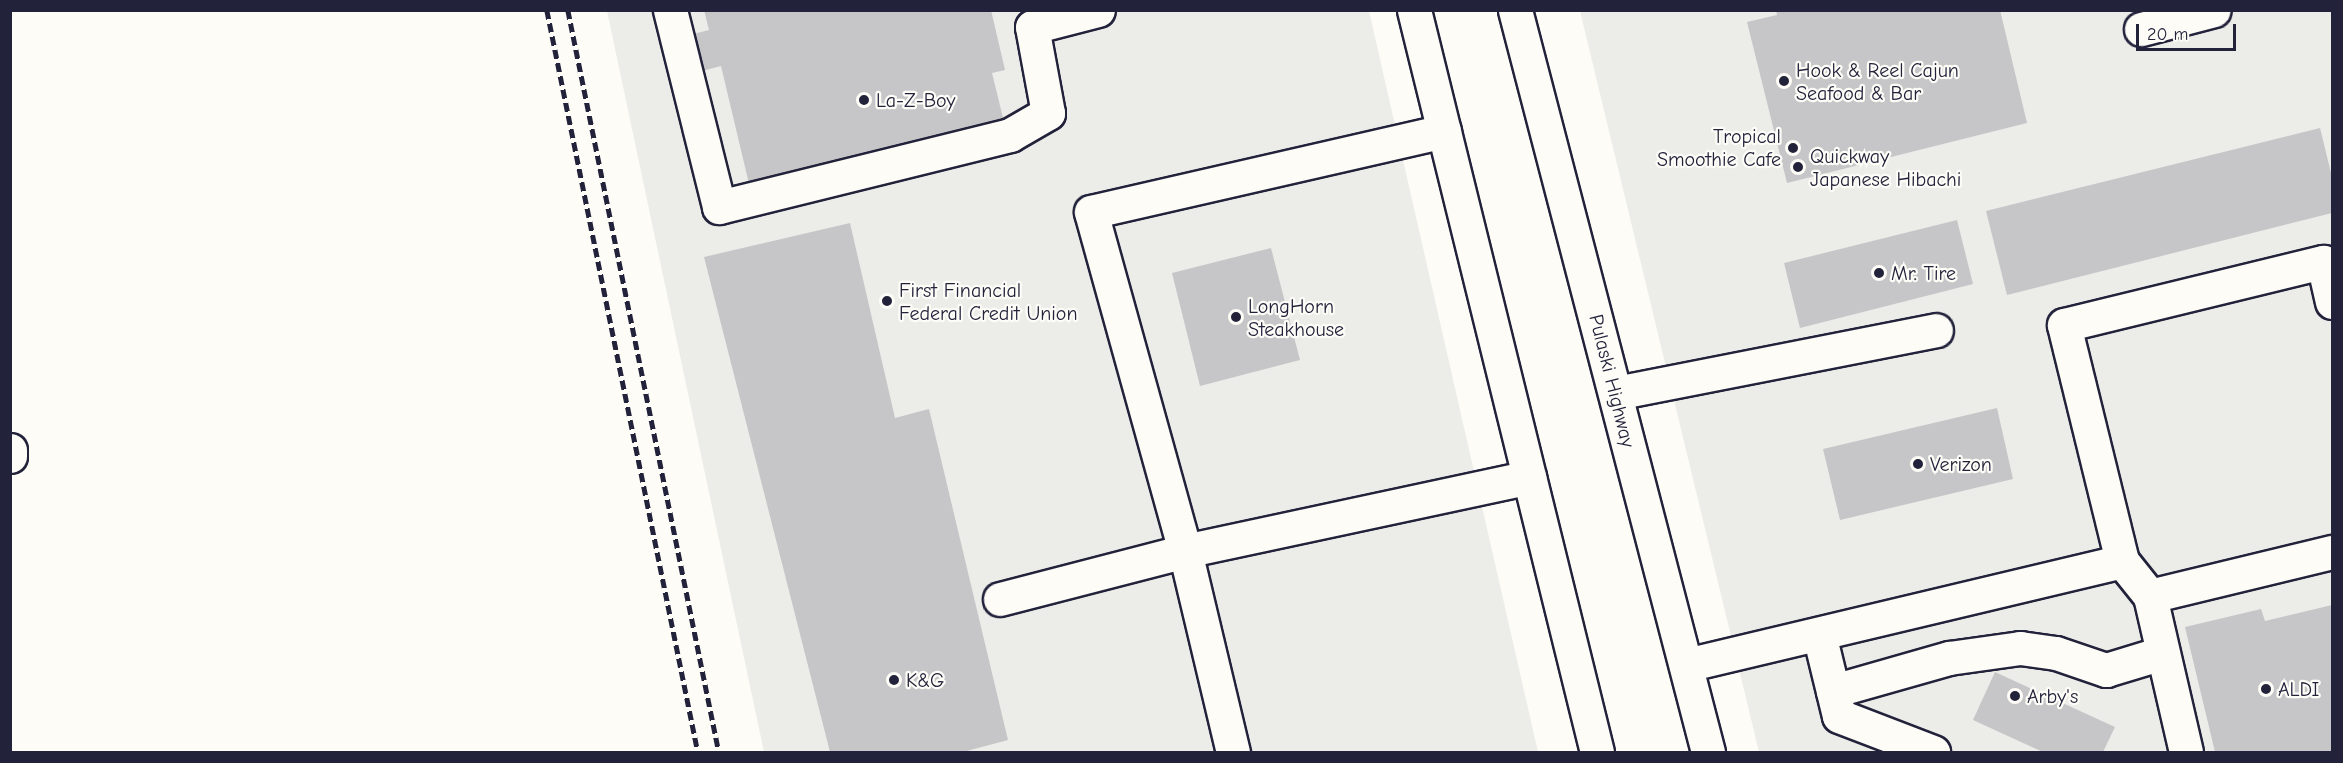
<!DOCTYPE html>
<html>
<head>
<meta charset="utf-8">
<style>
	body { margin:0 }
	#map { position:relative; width:2343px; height:763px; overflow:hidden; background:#fdfcf7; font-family:"Comic Neue",sans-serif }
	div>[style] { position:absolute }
	.built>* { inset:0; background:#ecece9 }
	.building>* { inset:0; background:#c6c6c8 }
	.roads { filter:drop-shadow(2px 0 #22223b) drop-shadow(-2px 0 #22223b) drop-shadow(0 2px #22223b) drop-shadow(0 -2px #22223b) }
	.minor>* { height:33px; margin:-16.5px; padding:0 16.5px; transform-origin:16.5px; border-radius:16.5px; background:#fdfcf7 }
	.highway>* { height:33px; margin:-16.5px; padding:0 16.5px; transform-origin:16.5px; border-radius:16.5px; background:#fdfcf7 }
	.rail>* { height:4.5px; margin-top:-2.25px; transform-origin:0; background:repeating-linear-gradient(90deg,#22223b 0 9px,transparent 0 13.5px) }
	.dots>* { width:16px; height:16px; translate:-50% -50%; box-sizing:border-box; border:3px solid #fdfcf7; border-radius:50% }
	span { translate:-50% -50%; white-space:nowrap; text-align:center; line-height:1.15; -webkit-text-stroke:4.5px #fdfcf7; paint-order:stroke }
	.poi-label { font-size:20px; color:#22223b }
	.left { translate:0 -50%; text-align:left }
	.right { translate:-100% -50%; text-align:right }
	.street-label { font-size:20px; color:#22223b }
	.frame { position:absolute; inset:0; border:12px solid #22223b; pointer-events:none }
	.scale { position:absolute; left:2136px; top:24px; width:100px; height:27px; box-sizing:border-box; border:3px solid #22223b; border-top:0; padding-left:8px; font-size:18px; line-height:21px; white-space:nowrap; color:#22223b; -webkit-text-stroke:4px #fdfcf7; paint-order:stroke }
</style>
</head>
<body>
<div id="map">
	<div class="built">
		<i style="clip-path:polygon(607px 11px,1369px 11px,1538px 752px,764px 752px)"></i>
		<i style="clip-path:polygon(1580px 11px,2332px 11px,2332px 752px,1759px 752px)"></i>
	</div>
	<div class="building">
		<i style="clip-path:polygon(704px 10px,991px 10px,1005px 70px,992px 73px,1005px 126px,750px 188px,721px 66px,698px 72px,689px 35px,709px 30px)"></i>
		<i style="clip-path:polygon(1776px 10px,2000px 10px,2027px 123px,1787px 183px,1747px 22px,1777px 15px)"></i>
		<i style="clip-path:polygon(2320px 128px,2332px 177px,2332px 213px,2007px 295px,1986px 211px)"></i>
		<i style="clip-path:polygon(1957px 220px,1973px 284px,1800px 328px,1784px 263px)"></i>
		<i style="clip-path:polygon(850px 223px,895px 418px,929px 409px,1008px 740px,963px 752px,830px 752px,704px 257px)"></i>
		<i style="clip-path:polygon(1271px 248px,1300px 360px,1200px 386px,1172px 273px)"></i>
		<i style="clip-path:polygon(1997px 408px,2013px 479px,1840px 520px,1823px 449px)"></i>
		<i style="clip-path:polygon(2332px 605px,2332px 751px,2215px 752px,2185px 627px,2261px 609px,2265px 621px)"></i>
		<i style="clip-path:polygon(1995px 672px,2115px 727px,2103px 752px,2043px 752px,1973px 720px)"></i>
	</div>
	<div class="roads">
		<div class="minor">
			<i style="left:670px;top:10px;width:203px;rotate:76deg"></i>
			<i style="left:719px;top:207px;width:300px;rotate:-13.9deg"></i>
			<i style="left:1010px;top:135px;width:44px;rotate:-30.1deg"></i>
			<i style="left:1048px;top:113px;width:87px;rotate:-100.5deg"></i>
			<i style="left:1032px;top:27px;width:68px;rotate:-14.4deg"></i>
			<i style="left:2141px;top:29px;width:75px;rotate:-14.6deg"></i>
			<i style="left:1444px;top:131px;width:362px;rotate:167.1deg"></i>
			<i style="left:1091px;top:212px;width:352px;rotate:74.5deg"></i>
			<i style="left:1185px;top:551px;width:352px;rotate:-12.1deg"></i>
			<i style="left:1616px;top:393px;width:326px;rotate:-11.1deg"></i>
			<i style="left:10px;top:450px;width:6px;rotate:90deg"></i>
			<i style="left:2150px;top:596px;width:187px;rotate:-13.6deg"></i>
			<i style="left:1000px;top:599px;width:191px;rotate:-14.5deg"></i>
			<i style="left:1185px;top:551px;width:207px;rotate:76.6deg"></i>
			<i style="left:1819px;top:634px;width:84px;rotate:76.3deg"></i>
			<i style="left:1839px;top:716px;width:101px;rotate:21deg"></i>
			<i style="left:1686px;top:665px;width:448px;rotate:-13.4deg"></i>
			<i style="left:1833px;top:691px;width:121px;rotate:-15.9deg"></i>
			<i style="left:1949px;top:658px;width:72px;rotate:-8deg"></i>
			<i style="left:2020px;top:648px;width:36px;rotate:8deg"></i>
			<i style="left:2056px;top:653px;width:53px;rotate:18.8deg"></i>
			<i style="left:2106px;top:670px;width:59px;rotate:-16.9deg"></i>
			<i style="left:2186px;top:752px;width:160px;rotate:-103deg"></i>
			<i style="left:2150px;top:596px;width:45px;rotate:-128.7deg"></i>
			<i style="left:2122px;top:561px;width:243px;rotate:-103.8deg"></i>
			<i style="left:2064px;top:325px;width:267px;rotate:-13.7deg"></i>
			<i style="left:2323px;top:262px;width:41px;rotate:77.3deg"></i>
		</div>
		<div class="highway">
			<i style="left:1414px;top:10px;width:764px;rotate:76.15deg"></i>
			<i style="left:1515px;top:10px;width:767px;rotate:75.42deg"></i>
		</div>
	</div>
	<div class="rail">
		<i style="left:547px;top:10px;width:757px;rotate:78.5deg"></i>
		<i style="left:568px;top:10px;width:757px;rotate:78.5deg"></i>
	</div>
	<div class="dots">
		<i style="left:1784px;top:81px;background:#22223b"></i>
		<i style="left:864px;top:100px;background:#22223b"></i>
		<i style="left:1793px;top:148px;background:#22223b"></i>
		<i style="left:1798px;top:167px;background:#22223b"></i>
		<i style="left:1879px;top:273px;background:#22223b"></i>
		<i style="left:887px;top:301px;background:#22223b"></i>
		<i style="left:1236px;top:317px;background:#22223b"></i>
		<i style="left:1918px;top:464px;background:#22223b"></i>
		<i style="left:894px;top:680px;background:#22223b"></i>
		<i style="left:2266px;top:689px;background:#22223b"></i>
		<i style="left:2015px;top:696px;background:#22223b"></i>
	</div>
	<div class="poi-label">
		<span class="left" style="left:1796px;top:82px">Hook &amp; Reel Cajun<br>Seafood &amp; Bar</span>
		<span class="left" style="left:876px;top:100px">La-Z-Boy</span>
		<span class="right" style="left:1781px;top:148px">Tropical<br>Smoothie Cafe</span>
		<span class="left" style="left:1810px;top:168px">Quickway<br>Japanese Hibachi</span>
		<span class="left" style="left:1891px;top:273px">Mr. Tire</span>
		<span class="left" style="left:899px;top:302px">First Financial<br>Federal Credit Union</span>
		<span class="left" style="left:1248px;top:318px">LongHorn<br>Steakhouse</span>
		<span class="left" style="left:1930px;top:464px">Verizon</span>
		<span class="left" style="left:906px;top:680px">K&amp;G</span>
		<span class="left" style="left:2278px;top:689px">ALDI</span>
		<span class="left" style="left:2027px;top:696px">Arby's</span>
	</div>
	<div class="street-label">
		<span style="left:1612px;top:381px;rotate:76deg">Pulaski Highway</span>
	</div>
	<div class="frame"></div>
	<div class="scale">20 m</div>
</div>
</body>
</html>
